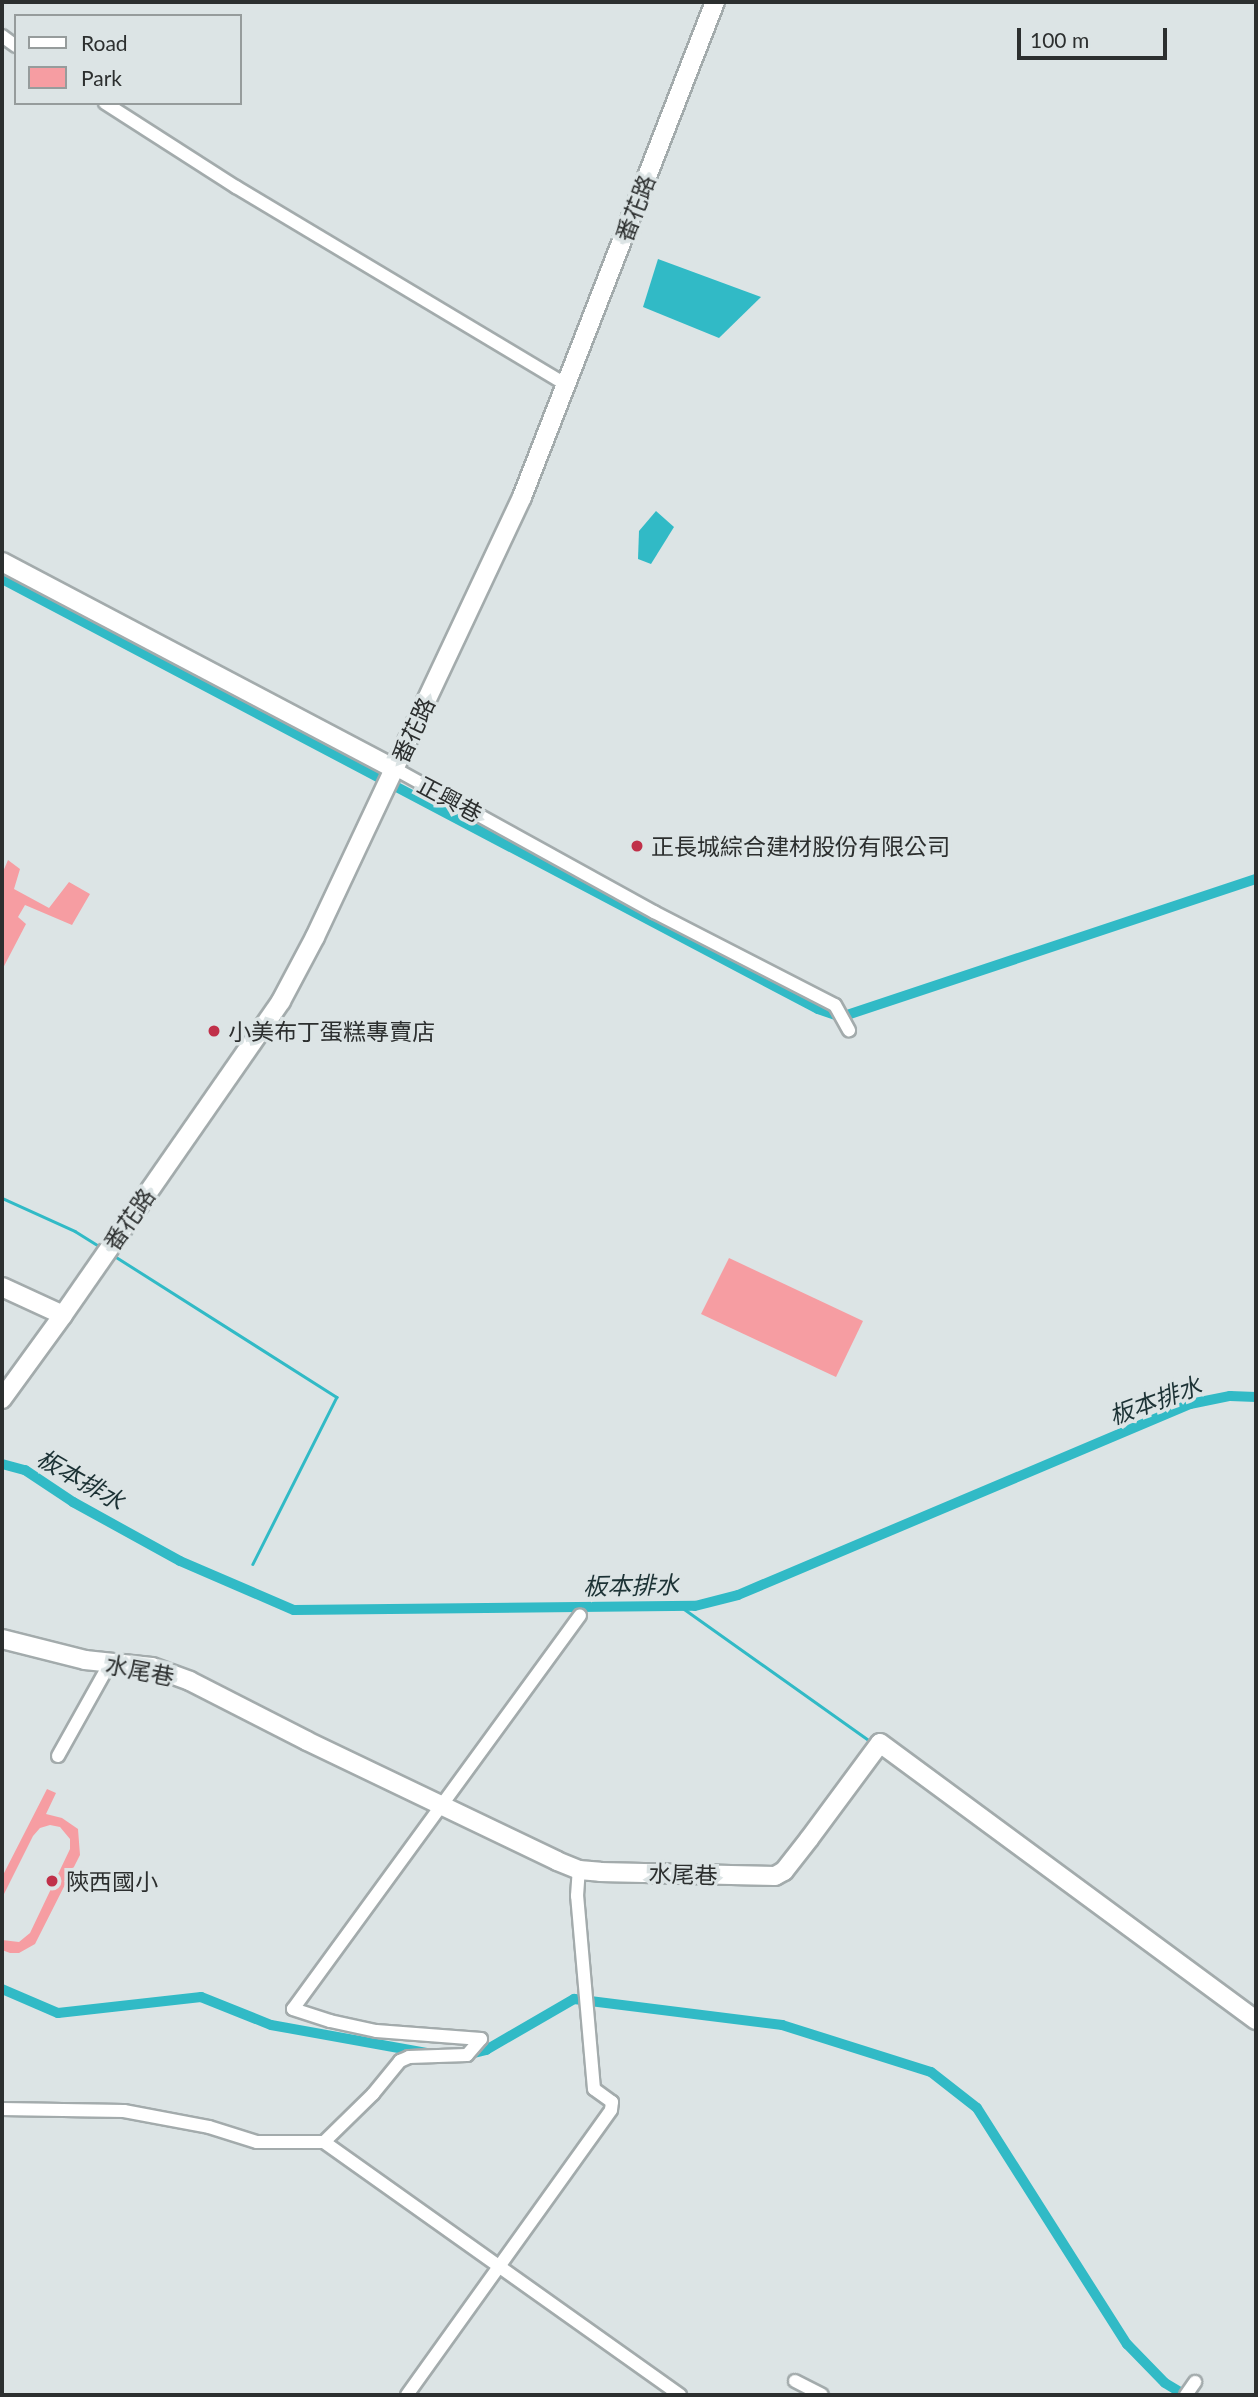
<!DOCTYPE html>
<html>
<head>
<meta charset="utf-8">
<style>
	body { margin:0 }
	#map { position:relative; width:1258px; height:2397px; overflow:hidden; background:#dce4e5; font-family:Lato,"Noto Sans TC",sans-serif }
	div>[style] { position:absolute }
	.green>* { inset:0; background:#f69da2 }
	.water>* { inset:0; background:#31bac6 }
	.stream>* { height:2.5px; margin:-1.25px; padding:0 1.25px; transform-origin:1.25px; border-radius:1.25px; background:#31bac6 }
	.canal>* { height:10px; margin:-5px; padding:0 5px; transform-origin:5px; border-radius:5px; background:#31bac6 }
	.roads { filter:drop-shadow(2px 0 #a3abac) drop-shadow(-2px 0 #a3abac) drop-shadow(0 2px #a3abac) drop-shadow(0 -2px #a3abac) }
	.street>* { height:12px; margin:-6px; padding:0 6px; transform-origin:6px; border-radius:6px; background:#fff }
	.secondary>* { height:18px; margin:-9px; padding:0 9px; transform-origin:9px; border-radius:9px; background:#fff }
	.dots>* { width:19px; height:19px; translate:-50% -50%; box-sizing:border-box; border:4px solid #dce4e5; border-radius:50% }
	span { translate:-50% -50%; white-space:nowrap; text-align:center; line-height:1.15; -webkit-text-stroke:7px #dce4e5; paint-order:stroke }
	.street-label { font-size:23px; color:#2c2f2f }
	.poi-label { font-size:23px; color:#2c2f2f }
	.left { translate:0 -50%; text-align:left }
	.water-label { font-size:24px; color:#1c3235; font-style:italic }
	.frame { position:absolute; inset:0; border:4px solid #2c2f2f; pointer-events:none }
	.legend { position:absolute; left:14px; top:14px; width:228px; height:91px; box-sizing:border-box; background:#dce4e5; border:2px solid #969c9c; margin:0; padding:9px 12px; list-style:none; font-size:21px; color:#2c2f2f }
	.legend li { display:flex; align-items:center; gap:14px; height:35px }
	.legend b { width:35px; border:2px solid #969c9c }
	.scale { position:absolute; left:1017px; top:28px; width:150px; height:32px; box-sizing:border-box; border:4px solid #2c2f2f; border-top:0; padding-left:9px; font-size:21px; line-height:24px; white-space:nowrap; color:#2c2f2f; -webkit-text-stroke:5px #dce4e5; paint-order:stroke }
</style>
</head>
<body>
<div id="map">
	<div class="green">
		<i style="clip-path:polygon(8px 860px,20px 869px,14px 889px,49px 908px,69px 882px,90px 894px,72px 925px,25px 905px,18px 917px,26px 924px,2px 970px,2px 874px)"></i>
		<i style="clip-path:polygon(729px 1258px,863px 1321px,836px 1377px,701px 1314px)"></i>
		<i style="clip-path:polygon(47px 1789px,56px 1793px,46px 1814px,62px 1818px,78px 1829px,80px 1855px,35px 1944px,19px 1953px,10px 1953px,2px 1950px,2px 1940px,19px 1942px,30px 1933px,70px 1849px,70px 1839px,60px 1827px,50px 1825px,40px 1828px,33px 1836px,2px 1898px,2px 1877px)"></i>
	</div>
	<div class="water">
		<i style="clip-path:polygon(658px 259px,761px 297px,719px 338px,643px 307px)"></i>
		<i style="clip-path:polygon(656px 511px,674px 527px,651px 564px,638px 559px,639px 531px)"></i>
	</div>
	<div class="stream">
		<i style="left:2px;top:1198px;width:80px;rotate:24.3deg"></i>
		<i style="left:75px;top:1231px;width:32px;rotate:32deg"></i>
		<i style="left:113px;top:1255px;width:265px;rotate:32.4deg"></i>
		<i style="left:337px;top:1397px;width:187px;rotate:116.7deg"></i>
		<i style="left:680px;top:1606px;width:237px;rotate:35.4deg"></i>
	</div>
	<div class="canal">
		<i style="left:2px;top:579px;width:922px;rotate:27.79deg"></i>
		<i style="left:818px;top:1009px;width:24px;rotate:19deg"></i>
		<i style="left:841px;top:1017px;width:437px;rotate:-18.4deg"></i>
		<i style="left:2px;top:1464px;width:24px;rotate:15deg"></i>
		<i style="left:25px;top:1470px;width:58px;rotate:33.7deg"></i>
		<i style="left:73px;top:1502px;width:122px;rotate:28.9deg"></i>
		<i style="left:180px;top:1561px;width:124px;rotate:23.3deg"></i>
		<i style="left:294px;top:1610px;width:401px;rotate:-0.6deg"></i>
		<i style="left:695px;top:1606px;width:44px;rotate:-14.3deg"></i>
		<i style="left:738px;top:1595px;width:491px;rotate:-22.9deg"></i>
		<i style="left:1190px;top:1404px;width:41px;rotate:-11.3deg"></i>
		<i style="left:1230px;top:1396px;width:26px;rotate:2deg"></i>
		<i style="left:2px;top:1989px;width:61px;rotate:23.2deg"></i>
		<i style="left:58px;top:2013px;width:144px;rotate:-6.4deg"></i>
		<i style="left:201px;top:1997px;width:75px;rotate:21.8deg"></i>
		<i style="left:271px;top:2025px;width:158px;rotate:10.2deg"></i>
		<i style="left:466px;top:2055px;width:21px;rotate:-14deg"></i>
		<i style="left:486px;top:2050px;width:102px;rotate:-30.1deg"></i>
		<i style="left:574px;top:1999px;width:210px;rotate:7.1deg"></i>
		<i style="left:782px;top:2025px;width:156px;rotate:17.5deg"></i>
		<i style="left:931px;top:2072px;width:58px;rotate:38deg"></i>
		<i style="left:977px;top:2108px;width:280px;rotate:57.6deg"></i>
		<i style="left:1127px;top:2344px;width:54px;rotate:45.7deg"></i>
		<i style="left:1165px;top:2383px;width:23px;rotate:31deg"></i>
	</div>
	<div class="roads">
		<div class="street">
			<i style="left:2px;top:36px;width:17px;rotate:36deg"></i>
			<i style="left:105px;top:103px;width:156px;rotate:32.7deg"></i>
			<i style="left:236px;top:187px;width:386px;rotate:30.9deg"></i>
			<i style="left:395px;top:769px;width:296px;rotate:28.9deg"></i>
			<i style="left:654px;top:912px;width:203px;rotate:27.2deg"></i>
			<i style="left:835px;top:1005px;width:29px;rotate:61deg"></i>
			<i style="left:58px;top:1756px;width:107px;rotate:-60.8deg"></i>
			<i style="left:481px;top:2039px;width:105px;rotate:-175.6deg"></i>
			<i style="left:376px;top:2031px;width:47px;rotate:-167.7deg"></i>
			<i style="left:330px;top:2021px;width:39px;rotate:-162deg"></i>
			<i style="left:293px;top:2009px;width:487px;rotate:-53.9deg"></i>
			<i style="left:2px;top:2109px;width:122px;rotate:0.9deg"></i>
			<i style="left:124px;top:2111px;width:86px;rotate:10.7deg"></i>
			<i style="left:209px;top:2127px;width:50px;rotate:17.4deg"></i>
			<i style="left:257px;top:2142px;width:67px"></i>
			<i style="left:324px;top:2142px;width:69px;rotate:-44.4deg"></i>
			<i style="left:373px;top:2094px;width:43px;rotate:-50.7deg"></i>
			<i style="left:400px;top:2061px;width:10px;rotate:-24deg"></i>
			<i style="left:409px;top:2057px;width:58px;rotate:-2deg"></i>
			<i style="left:467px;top:2055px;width:21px;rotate:-49deg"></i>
			<i style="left:324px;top:2142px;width:437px;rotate:35.4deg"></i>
			<i style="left:795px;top:2381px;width:30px;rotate:27deg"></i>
			<i style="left:407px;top:2395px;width:350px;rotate:-54.4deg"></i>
			<i style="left:611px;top:2110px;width:8px;rotate:-83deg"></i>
			<i style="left:612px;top:2102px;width:22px;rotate:-144deg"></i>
			<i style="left:594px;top:2089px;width:194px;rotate:-95deg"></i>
			<i style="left:577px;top:1896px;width:26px;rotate:-86deg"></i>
			<i style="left:1186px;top:2395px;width:16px;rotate:-55deg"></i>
		</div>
		<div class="secondary">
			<i style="left:2px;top:562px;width:444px;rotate:27.8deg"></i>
			<i style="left:2px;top:1287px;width:67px;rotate:24.7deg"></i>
			<i style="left:2px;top:1399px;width:104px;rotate:-54deg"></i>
			<i style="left:63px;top:1315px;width:382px;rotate:-55.2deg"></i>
			<i style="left:281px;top:1001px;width:72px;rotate:-62deg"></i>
			<i style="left:315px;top:937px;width:486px;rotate:-64.8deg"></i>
			<i style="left:522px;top:497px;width:531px;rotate:-68.7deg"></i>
			<i style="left:2px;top:1639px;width:86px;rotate:14.2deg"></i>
			<i style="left:85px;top:1660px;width:67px;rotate:6deg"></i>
			<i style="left:152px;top:1667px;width:40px;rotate:20.2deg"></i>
			<i style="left:190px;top:1681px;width:131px;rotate:27.1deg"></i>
			<i style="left:307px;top:1741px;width:277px;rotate:25.6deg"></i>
			<i style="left:557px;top:1861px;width:24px;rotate:22deg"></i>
			<i style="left:579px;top:1870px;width:21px;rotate:5deg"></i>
			<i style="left:600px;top:1872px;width:175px;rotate:1.3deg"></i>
			<i style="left:775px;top:1876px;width:10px;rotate:-29deg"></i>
			<i style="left:784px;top:1871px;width:41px;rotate:-52deg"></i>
			<i style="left:809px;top:1839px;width:119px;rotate:-53.5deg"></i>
			<i style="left:880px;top:1743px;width:467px;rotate:36.4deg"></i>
		</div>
	</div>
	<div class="dots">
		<i style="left:637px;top:846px;background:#c03049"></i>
		<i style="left:214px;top:1031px;background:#c03049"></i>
		<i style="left:52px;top:1881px;background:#c03049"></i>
	</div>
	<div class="street-label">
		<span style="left:635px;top:208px;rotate:-69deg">番花路</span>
		<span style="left:413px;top:730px;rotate:-65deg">番花路</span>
		<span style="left:450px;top:799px;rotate:28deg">正興巷</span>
		<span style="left:129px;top:1219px;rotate:-55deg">番花路</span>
		<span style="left:140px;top:1670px;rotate:11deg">水尾巷</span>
		<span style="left:683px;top:1874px;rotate:2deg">水尾巷</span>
	</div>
	<div class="poi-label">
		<span class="left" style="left:651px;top:846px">正長城綜合建材股份有限公司</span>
		<span class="left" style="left:228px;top:1031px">小美布丁蛋糕專賣店</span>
		<span class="left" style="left:66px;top:1881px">陝西國小</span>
	</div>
	<div class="water-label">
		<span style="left:1155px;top:1400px;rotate:-20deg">板本排水</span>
		<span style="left:81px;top:1479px;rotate:30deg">板本排水</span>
		<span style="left:631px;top:1585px;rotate:-1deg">板本排水</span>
	</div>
	<div class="frame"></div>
	<ul class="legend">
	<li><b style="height:9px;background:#fff"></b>Road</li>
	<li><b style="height:19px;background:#f69da2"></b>Park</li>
	</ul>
	<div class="scale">100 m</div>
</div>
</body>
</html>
